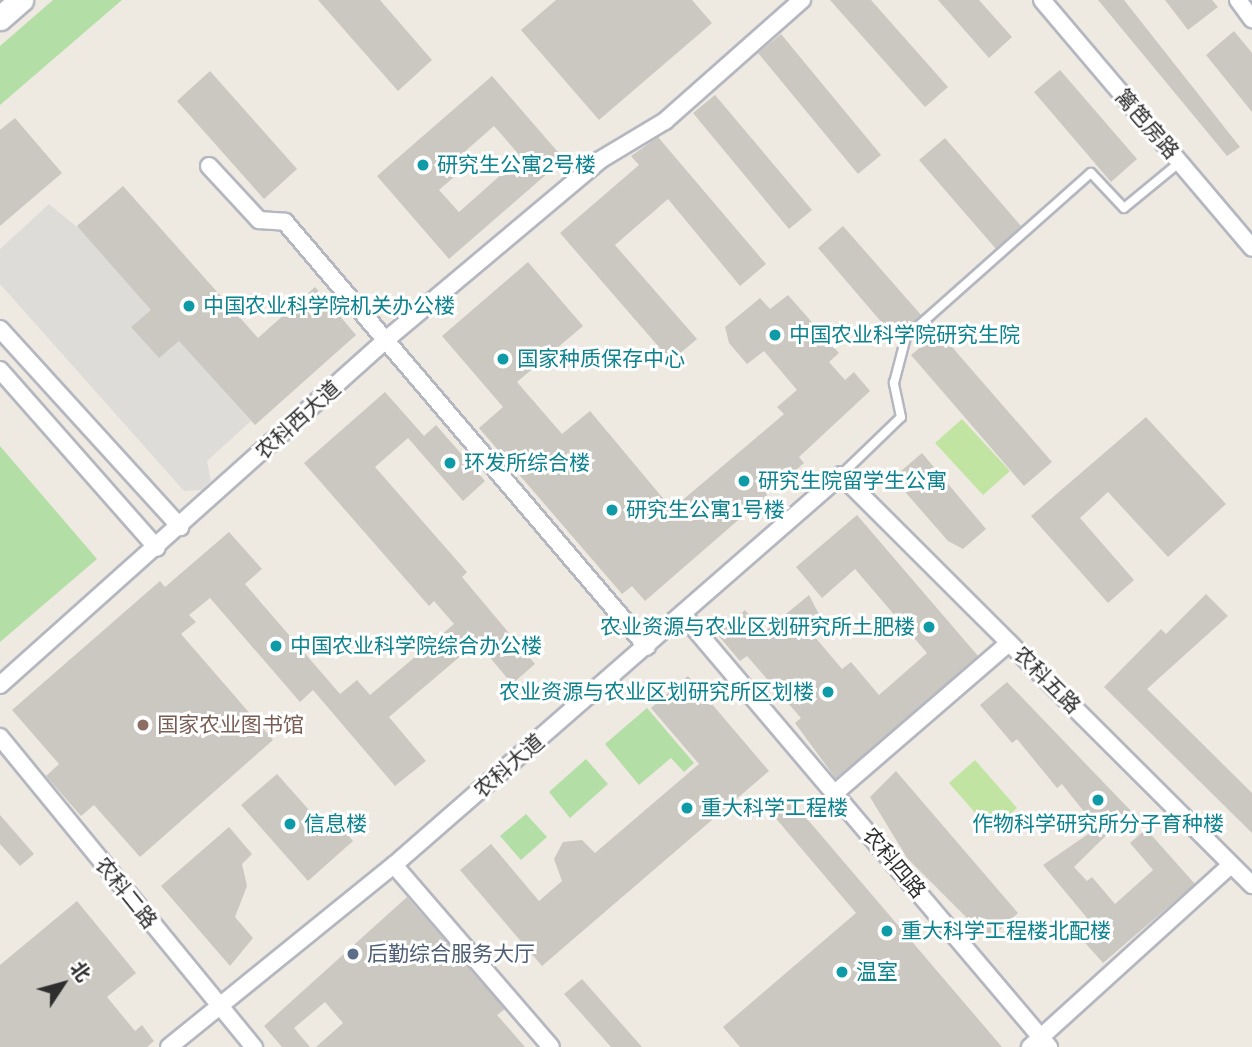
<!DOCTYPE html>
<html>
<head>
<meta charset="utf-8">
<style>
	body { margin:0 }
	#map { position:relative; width:1252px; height:1047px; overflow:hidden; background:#eeeae2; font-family:Helvetica,"Noto Sans SC",sans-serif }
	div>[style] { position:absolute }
	.green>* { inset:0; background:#b3dea5 }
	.pitch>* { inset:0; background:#c2e4a2 }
	.plaza>* { inset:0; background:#dedcd9 }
	.building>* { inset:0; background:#cac8c0 }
	.roads { filter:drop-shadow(2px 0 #b5b7c0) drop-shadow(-2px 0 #b5b7c0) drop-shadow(0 2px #b5b7c0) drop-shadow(0 -2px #b5b7c0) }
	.lane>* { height:8px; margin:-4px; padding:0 4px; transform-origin:4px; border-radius:4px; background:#fff }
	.street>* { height:16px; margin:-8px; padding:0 8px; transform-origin:8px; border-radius:8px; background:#fff }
	.secondary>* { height:23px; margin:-11.5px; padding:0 11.5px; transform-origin:11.5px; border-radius:11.5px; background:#fff }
	.dots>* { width:19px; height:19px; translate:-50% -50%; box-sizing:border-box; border:4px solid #fff; border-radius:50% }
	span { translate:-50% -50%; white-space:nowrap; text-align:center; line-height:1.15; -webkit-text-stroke:6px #fff; paint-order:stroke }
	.street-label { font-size:21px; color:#2e2e2e }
	.culture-label { font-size:21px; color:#0d838f }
	.left { translate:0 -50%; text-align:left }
	.right { translate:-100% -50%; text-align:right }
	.education-label { font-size:21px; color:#785e54 }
	.service-label { font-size:21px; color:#4e5e75 }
	.north { position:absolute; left:28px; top:949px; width:70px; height:70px; -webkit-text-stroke:5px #fff; paint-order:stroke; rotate:54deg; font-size:19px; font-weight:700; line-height:28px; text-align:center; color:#2e2e2e }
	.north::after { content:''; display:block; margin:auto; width:24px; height:32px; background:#2e2e2e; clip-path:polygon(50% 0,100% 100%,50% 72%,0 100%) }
</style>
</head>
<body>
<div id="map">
	<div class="green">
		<i style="clip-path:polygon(53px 0,122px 0,0 105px,0 46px)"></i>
		<i style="clip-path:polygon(0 446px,97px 559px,0 642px)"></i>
		<i style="clip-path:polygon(647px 708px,694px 763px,684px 772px,671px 758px,639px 785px,605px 744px)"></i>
		<i style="clip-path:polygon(586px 759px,608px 784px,570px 818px,549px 792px)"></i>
		<i style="clip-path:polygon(526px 814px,547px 837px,521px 860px,500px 836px)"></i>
	</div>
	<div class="pitch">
		<i style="clip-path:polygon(962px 419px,1010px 471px,983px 495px,935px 443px)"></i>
		<i style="clip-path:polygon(975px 760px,1017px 808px,991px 831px,949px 783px)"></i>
	</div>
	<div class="plaza">
		<i style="clip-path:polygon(49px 204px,82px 231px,251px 421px,207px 461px,211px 481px,201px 490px,184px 491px,0 284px,0 249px)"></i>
	</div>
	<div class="building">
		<i style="clip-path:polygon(318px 0,380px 0,432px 60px,398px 91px)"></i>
		<i style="clip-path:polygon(556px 0,692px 0,712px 23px,599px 120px,521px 30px)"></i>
		<i style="clip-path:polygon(830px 0,871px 0,948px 87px,925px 107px)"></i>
		<i style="clip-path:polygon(938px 0,979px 0,1012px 37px,989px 58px)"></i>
		<i style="clip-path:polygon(1098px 0,1124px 0,1240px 147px,1227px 156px)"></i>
		<i style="clip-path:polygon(1165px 0,1212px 0,1218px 7px,1188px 30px)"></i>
		<i style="clip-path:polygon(1234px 31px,1252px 53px,1252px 112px,1206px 55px)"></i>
		<i style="clip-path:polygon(781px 34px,881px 155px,858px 174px,758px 53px)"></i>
		<i style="clip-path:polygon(1060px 70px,1137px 159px,1111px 182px,1034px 92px)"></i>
		<i style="clip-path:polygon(210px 71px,297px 169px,264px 199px,177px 101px)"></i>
		<i style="clip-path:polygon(evenodd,492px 76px,564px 159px,449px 259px,377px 176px,492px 76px,494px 126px,521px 157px,459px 212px,439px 190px,462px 170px,454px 161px,494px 126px)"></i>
		<i style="clip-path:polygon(715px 95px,812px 210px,789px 229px,693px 113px)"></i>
		<i style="clip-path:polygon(15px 118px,62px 173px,0 226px,0 130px)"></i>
		<i style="clip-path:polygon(658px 137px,766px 264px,740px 286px,668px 199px,615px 245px,697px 339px,671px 361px,560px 233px,639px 165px,631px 156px)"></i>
		<i style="clip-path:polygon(945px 138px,1021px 226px,996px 249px,919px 160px)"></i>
		<i style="clip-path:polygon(123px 186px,258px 338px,315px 287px,356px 335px,255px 425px,179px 341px,159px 358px,131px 327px,151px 310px,77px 226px)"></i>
		<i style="clip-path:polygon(843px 226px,921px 315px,895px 338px,818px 248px)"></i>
		<i style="clip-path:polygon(528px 262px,583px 326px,517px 382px,562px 434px,590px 411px,672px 509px,784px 414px,777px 407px,797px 390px,764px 351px,747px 364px,729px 343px,725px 327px,760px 298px,770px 309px,788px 295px,839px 353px,829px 362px,845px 380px,854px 372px,870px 391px,799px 457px,804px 463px,645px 601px,632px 586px,622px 594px,479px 428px,503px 407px,442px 336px)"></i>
		<i style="clip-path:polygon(939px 332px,1052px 462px,1024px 486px,911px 355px)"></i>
		<i style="clip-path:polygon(385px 392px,424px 436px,436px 425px,485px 481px,463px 501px,408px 438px,375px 467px,467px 572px,462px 577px,535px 664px,512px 684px,477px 642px,389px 717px,426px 761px,395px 786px,313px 690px,300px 702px,210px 598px,189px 615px,196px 622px,181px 634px,273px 740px,140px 857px,94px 805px,81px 816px,46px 776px,59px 764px,12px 710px,160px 581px,165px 587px,229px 532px,262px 569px,245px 584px,340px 694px,357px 680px,370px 695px,454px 624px,434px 601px,429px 606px,304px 463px)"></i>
		<i style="clip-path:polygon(1146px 417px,1226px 504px,1168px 557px,1108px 492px,1080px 518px,1134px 580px,1108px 603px,1031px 516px)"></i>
		<i style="clip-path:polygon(922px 453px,986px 529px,963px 549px,948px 541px,893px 478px)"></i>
		<i style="clip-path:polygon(857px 515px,978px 656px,836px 779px,795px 723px,801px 718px,747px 656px,740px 661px,717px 634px,745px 610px,764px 632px,809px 595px,825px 626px,814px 636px,842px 669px,851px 662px,879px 695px,927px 653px,855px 569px,822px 598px,796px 567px)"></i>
		<i style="clip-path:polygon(1206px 594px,1228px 616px,1147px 689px,1252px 793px,1252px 833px,1104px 687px,1161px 629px,1166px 634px)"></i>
		<i style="clip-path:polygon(688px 676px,769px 771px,542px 966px,460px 870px,491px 844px,539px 901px,562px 881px,554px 859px,563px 842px,582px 840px,595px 853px,699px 764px,651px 708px)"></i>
		<i style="clip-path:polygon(1007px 682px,1131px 811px,1074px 867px,1087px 881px,1092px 877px,1115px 904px,1153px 870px,1130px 843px,1146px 829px,1195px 884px,1103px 963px,1079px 936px,1092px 924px,1043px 865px,1097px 828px,1062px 784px,1057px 788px,1017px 739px,1012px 743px,980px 705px)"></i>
		<i style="clip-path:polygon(896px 771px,1018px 913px,989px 940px,907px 858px,870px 797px)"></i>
		<i style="clip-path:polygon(277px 774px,325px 828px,334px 820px,353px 841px,308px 881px,241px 805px)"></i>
		<i style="clip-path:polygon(791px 800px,1002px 1047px,740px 1047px,723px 1027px,856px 913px,773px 815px)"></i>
		<i style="clip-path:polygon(0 815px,34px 854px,20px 866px,0 844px)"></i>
		<i style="clip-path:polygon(229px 827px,252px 854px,242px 864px,247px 886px,235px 917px,253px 938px,230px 966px,161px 886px)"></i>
		<i style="clip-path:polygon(407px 897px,505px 1009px,497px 1015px,525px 1047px,316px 1047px,343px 1023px,325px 1002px,294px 1028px,310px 1047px,282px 1047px,264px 1026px)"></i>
		<i style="clip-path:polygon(77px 901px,136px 973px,107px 997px,135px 1031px,142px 1025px,154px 1041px,147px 1047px,0 1047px,0 965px)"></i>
		<i style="clip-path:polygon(582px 979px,642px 1047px,611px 1047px,564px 994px)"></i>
	</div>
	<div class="roads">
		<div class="lane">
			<i style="left:841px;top:475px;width:83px;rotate:-44deg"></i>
			<i style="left:901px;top:417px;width:35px;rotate:-102deg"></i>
			<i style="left:894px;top:383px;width:48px;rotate:-75.4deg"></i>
			<i style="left:906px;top:337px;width:247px;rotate:-41.6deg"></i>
			<i style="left:1091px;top:173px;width:48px;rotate:46.7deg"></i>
			<i style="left:1124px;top:208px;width:72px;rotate:-39.4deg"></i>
		</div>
		<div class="street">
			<i style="left:1042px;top:0;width:325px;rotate:49.7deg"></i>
			<i style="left:1238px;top:0;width:24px;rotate:54deg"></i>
			<i style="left:209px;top:166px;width:74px;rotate:47.2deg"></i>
			<i style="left:259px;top:220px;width:26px;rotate:4deg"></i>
			<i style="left:285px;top:222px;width:558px;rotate:49.58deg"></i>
			<i style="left:0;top:329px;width:268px;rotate:47.7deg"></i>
			<i style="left:0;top:370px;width:237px;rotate:48.6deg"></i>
			<i style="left:684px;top:616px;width:565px;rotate:49.74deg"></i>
			<i style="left:0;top:685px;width:519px;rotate:-41.8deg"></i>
			<i style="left:387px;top:339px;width:278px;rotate:-40deg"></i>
			<i style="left:600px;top:160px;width:76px;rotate:-31deg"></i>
			<i style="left:665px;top:121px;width:183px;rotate:-41.5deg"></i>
			<i style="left:0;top:737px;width:401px;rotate:50.7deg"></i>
			<i style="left:835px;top:793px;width:230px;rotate:-40.8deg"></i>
			<i style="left:394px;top:865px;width:240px;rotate:49.2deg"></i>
			<i style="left:169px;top:1047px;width:289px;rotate:-39deg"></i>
			<i style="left:394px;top:865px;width:593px;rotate:-41.1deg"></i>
			<i style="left:841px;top:475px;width:581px;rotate:44.93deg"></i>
			<i style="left:1030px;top:1047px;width:271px;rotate:-42.2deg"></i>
		</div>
		<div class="secondary">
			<i style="left:0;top:18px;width:28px;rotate:-41deg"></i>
		</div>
	</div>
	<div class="dots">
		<i style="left:423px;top:165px;background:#0f9aa8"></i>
		<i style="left:189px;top:306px;background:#0f9aa8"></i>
		<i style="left:775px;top:335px;background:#0f9aa8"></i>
		<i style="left:503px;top:359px;background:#0f9aa8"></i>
		<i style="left:450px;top:463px;background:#0f9aa8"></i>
		<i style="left:744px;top:481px;background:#0f9aa8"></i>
		<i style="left:612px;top:510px;background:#0f9aa8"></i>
		<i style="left:929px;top:627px;background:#0f9aa8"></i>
		<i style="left:276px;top:646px;background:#0f9aa8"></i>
		<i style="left:828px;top:692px;background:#0f9aa8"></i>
		<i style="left:143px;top:725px;background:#8d6e63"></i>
		<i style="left:1098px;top:800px;background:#0f9aa8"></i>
		<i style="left:687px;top:808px;background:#0f9aa8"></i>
		<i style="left:290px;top:824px;background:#0f9aa8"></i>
		<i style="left:887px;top:931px;background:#0f9aa8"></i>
		<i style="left:353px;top:954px;background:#5c6f8a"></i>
		<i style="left:842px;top:972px;background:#0f9aa8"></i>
	</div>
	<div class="street-label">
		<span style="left:1147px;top:124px;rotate:49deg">篱笆房路</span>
		<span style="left:298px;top:420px;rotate:-42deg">农科西大道</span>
		<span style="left:1047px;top:680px;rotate:45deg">农科五路</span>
		<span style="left:509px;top:766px;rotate:-41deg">农科大道</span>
		<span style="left:894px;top:863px;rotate:50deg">农科四路</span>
		<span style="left:126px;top:893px;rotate:51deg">农科二路</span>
	</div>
	<div class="culture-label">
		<span class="left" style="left:437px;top:165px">研究生公寓2号楼</span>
		<span class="left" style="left:203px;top:306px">中国农业科学院机关办公楼</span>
		<span class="left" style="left:789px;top:335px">中国农业科学院研究生院</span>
		<span class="left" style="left:517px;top:359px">国家种质保存中心</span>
		<span class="left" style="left:464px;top:463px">环发所综合楼</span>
		<span class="left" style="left:758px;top:481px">研究生院留学生公寓</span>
		<span class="left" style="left:626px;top:510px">研究生公寓1号楼</span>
		<span class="right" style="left:915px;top:627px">农业资源与农业区划研究所土肥楼</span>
		<span class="left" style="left:290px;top:646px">中国农业科学院综合办公楼</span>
		<span class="right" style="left:814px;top:692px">农业资源与农业区划研究所区划楼</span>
		<span class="left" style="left:701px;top:808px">重大科学工程楼</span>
		<span class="left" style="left:304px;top:824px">信息楼</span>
		<span style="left:1098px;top:824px">作物科学研究所分子育种楼</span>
		<span class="left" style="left:901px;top:931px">重大科学工程楼北配楼</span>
		<span class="left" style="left:856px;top:972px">温室</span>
	</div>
	<div class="education-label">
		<span class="left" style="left:157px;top:725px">国家农业图书馆</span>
	</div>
	<div class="service-label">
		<span class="left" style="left:367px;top:954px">后勤综合服务大厅</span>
	</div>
	<div class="north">北</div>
</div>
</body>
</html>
